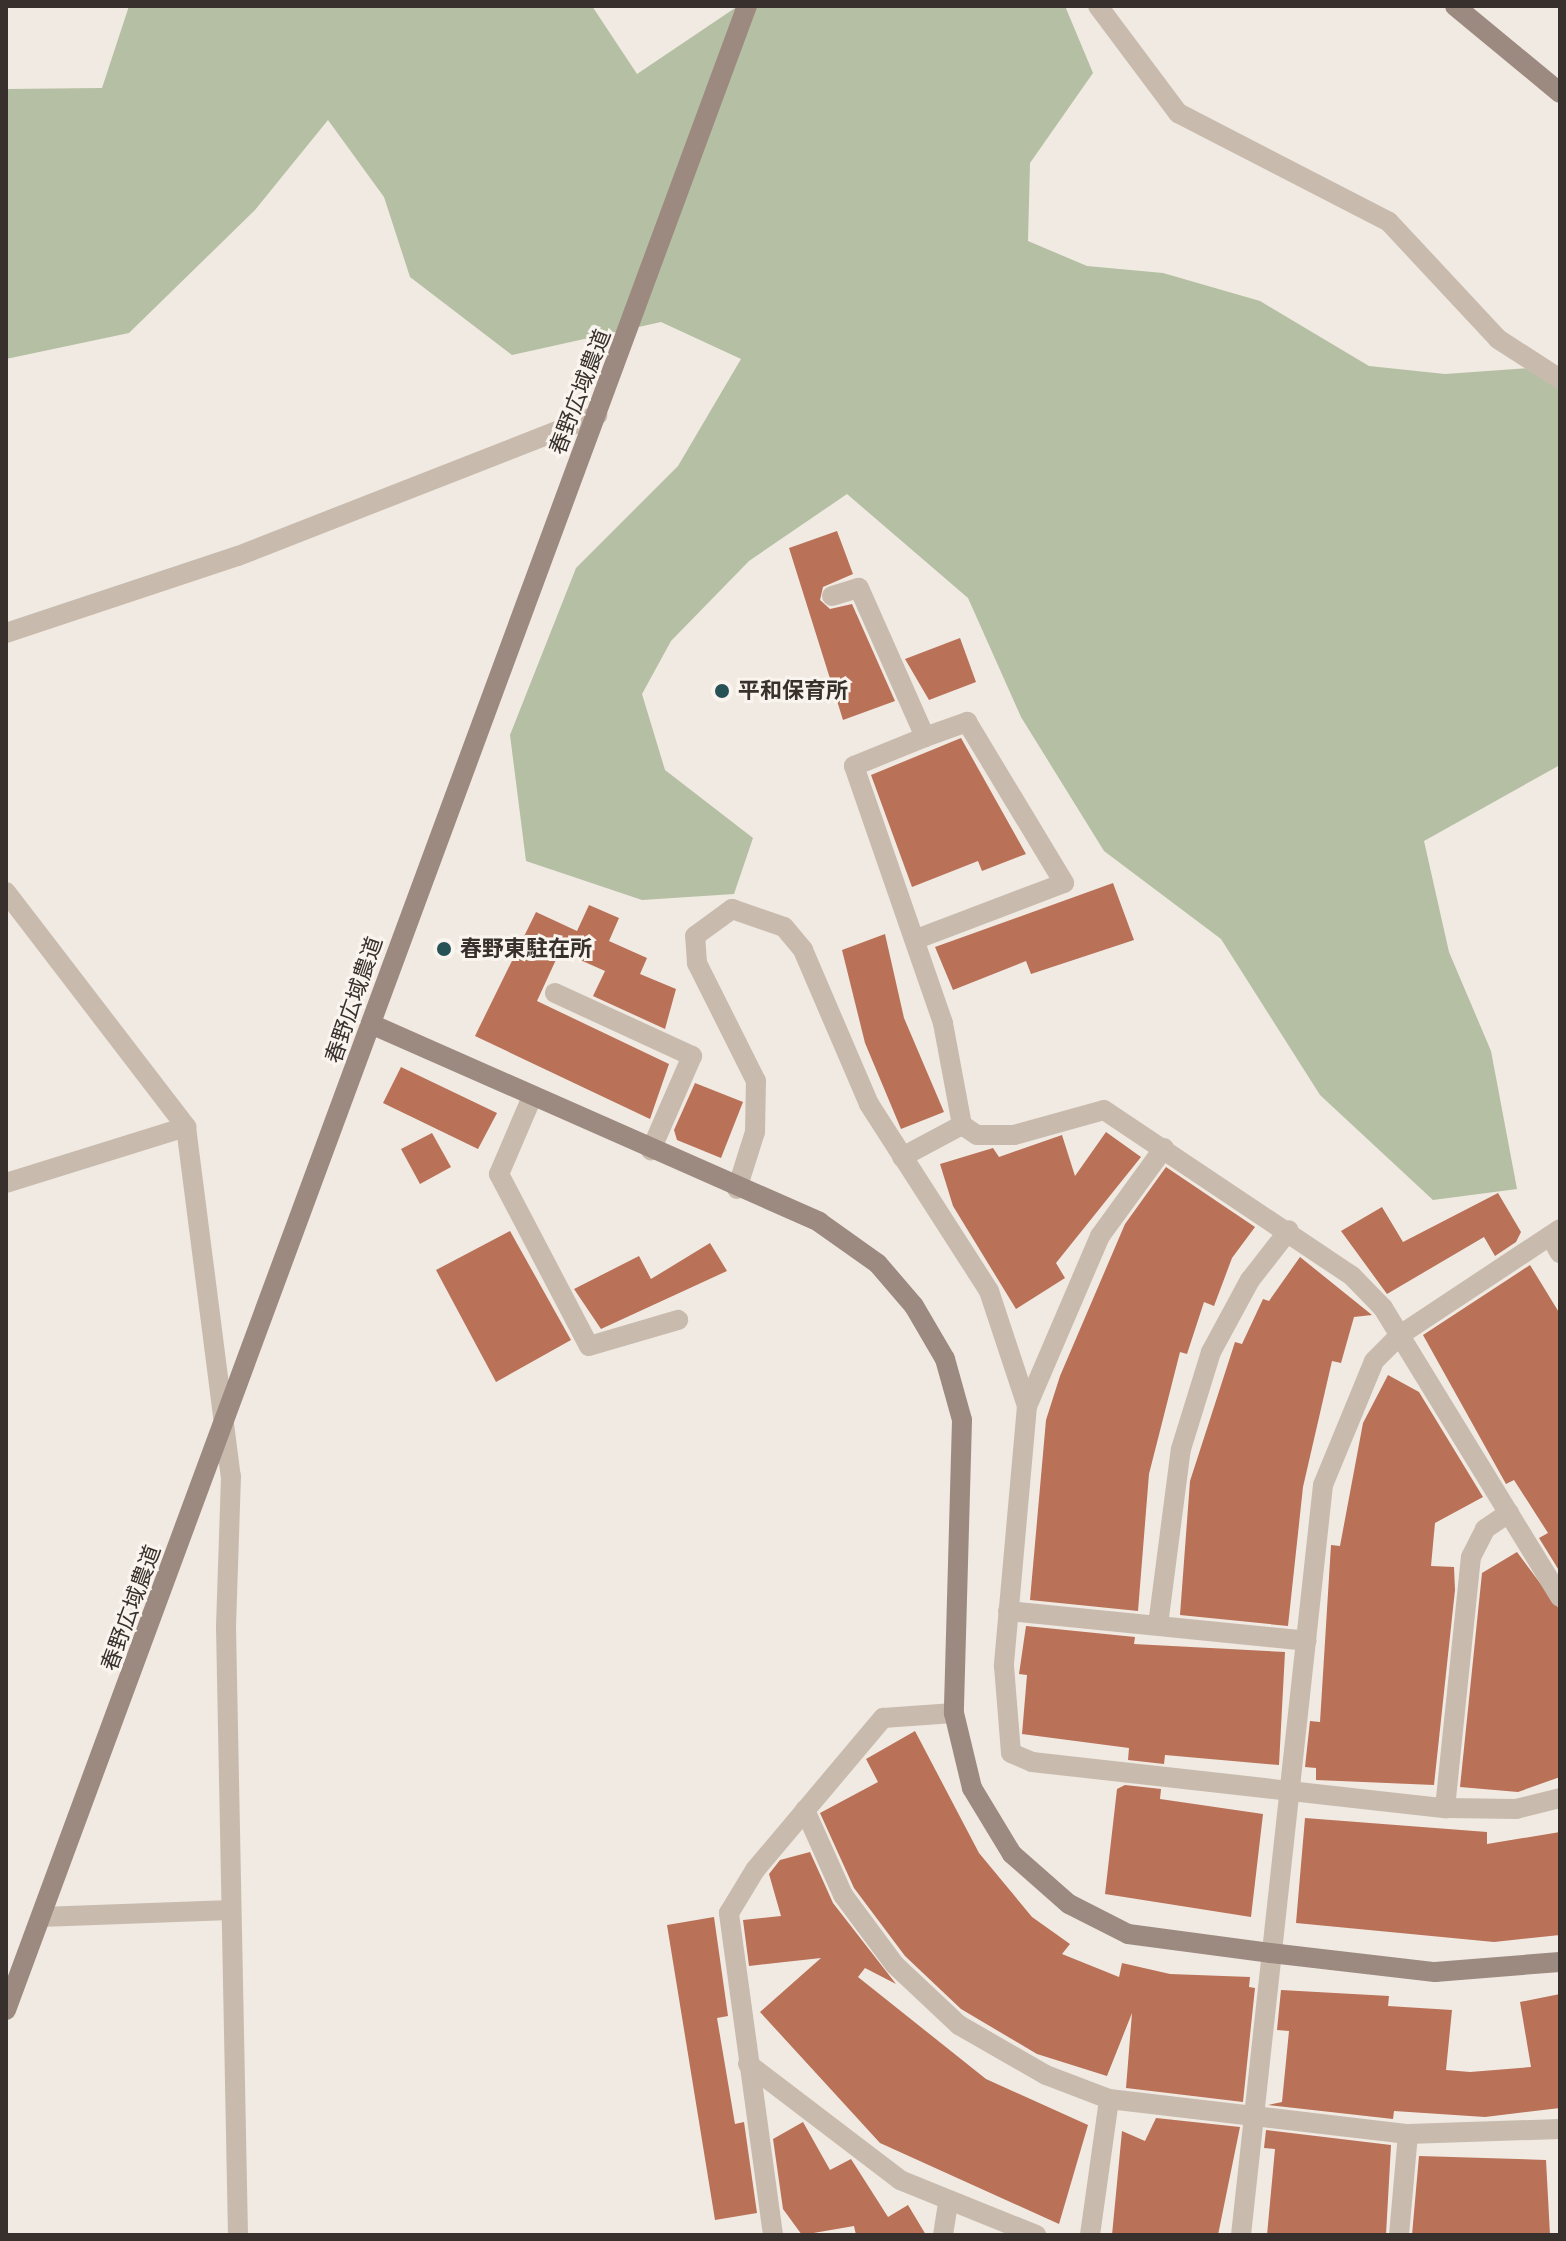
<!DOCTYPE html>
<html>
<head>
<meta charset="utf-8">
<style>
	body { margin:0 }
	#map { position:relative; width:1566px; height:2241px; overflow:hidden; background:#f1eae2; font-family:Roboto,"Noto Sans JP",sans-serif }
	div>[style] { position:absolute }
	.green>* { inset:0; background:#b5bfa3 }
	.building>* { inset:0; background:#b97158 }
	.street>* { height:20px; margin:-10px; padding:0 10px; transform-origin:10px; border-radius:10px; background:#c8bbae }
	.secondary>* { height:20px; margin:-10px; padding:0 10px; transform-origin:10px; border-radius:10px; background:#9c8a80 }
	.dots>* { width:22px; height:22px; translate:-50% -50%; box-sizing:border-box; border:4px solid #f9f4ee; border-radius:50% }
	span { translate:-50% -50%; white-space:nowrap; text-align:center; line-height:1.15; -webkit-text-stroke:6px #f9f4ee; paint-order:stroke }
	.street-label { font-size:22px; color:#38302c }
	.poi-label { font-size:22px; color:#38302c; font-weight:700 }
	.left { translate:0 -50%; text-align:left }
	.frame { position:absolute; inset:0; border:8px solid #38302c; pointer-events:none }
</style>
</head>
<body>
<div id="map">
	<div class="green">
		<i style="clip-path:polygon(129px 6px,592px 6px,637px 74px,738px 6px,1065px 6px,1093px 73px,1030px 163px,1028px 241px,1087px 266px,1163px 273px,1260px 301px,1369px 366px,1445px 374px,1560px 366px,1560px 765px,1424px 841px,1449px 952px,1491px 1051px,1517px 1189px,1433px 1200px,1320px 1095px,1221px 939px,1104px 851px,1021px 717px,968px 598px,847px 494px,749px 561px,671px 641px,642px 694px,665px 770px,753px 838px,734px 894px,642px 900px,526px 861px,510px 735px,576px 568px,678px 466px,741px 359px,661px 322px,512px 355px,410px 277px,384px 197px,328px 120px,255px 210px,129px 333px,6px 359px,6px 89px,102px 88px)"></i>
	</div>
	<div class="building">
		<i style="clip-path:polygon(837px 531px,853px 574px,823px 587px,820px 600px,830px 609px,852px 604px,895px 701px,843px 720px,789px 548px)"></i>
		<i style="clip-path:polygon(960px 638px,976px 682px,929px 700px,905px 659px)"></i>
		<i style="clip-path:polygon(961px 738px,1026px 854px,982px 871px,978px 861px,912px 887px,871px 775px)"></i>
		<i style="clip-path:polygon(1113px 883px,1134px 940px,1031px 974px,1026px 961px,953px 990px,935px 947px)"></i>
		<i style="clip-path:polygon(589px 905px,619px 918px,609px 941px,647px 958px,640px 974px,676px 989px,665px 1029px,593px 996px,605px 971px,560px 951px,537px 1001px,669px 1064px,650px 1119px,475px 1036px,536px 912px,577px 931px)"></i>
		<i style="clip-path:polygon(885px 934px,904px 1018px,944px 1112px,901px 1129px,865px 1043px,842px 950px)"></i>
		<i style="clip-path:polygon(401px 1067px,497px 1113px,478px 1149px,383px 1103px)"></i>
		<i style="clip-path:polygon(695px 1083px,743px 1102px,721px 1158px,677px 1140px,674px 1130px)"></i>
		<i style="clip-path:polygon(1106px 1132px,1141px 1157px,1056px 1263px,1065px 1278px,1016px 1309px,953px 1206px,940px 1164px,993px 1148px,999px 1157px,1062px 1135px,1075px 1176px)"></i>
		<i style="clip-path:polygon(432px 1133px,451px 1167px,420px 1184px,401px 1149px)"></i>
		<i style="clip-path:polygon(1166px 1167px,1255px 1227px,1232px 1258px,1214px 1306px,1204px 1302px,1187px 1354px,1180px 1352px,1149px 1474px,1138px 1611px,1030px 1600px,1046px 1420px,1060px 1376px,1125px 1224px)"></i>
		<i style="clip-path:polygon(1498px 1193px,1521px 1232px,1516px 1242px,1495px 1256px,1484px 1237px,1387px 1294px,1341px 1231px,1382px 1207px,1403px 1242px)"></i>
		<i style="clip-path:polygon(510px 1231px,571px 1340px,496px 1382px,436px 1270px)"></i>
		<i style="clip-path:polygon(710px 1243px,727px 1271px,601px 1329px,574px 1289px,639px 1256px,651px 1279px)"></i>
		<i style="clip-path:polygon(1300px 1257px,1372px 1315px,1354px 1317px,1341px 1363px,1332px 1361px,1303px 1487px,1288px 1626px,1180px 1615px,1190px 1481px,1235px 1342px,1242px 1344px,1263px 1299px,1269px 1301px)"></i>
		<i style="clip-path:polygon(1530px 1265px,1560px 1314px,1560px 1572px,1539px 1538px,1548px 1533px,1514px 1480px,1506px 1484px,1423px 1335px)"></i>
		<i style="clip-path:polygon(1388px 1375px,1419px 1392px,1483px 1497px,1435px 1523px,1431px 1566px,1454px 1567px,1455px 1590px,1434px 1785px,1316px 1780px,1316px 1768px,1305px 1767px,1310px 1721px,1320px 1722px,1331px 1545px,1340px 1546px,1363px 1423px)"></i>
		<i style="clip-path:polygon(1517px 1552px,1560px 1610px,1560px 1777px,1518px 1792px,1460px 1787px,1482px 1573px)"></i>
		<i style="clip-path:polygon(1026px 1626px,1135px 1637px,1134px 1644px,1285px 1652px,1279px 1765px,1165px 1755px,1164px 1764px,1128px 1760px,1129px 1748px,1022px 1734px,1027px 1675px,1019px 1674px)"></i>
		<i style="clip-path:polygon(915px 1731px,979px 1853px,1032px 1917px,1070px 1944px,1062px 1954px,1119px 1977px,1122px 1963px,1170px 1974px,1250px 1977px,1249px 1987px,1255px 1988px,1243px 2102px,1126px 2088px,1132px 2013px,1107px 2076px,1037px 2054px,961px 2009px,905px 1956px,854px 1888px,820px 1813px,878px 1782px,866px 1759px)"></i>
		<i style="clip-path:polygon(1125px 1785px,1161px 1789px,1160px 1799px,1263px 1814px,1251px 1917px,1105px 1894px,1117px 1789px)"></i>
		<i style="clip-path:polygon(1305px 1818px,1487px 1832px,1487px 1844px,1560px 1832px,1560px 1935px,1494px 1942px,1296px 1923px)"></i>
		<i style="clip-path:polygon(810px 1852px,833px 1903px,896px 1984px,865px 1968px,858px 1977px,986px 2079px,1088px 2125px,1059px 2224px,880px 2143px,760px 2012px,821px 1958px,749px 1966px,743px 1920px,781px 1916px,769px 1874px,780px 1860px)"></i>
		<i style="clip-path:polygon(714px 1917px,728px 2016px,717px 2018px,735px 2124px,744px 2122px,757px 2213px,715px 2220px,667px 1925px)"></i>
		<i style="clip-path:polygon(1281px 1990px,1389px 1996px,1388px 2006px,1452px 2010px,1446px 2070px,1470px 2072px,1531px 2067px,1520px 2002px,1560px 1994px,1560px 2108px,1485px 2117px,1394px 2111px,1393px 2119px,1268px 2105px,1282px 2102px,1289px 2031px,1277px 2030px)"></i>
		<i style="clip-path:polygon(1156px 2118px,1240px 2127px,1218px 2235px,1112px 2235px,1122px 2131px,1145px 2141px)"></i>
		<i style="clip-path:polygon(803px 2122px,830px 2170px,851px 2159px,888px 2217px,908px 2205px,926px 2235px,856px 2235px,854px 2226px,802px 2235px,783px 2209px,773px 2139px)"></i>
		<i style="clip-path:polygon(1266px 2130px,1391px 2145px,1386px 2235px,1267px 2235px,1275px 2149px,1264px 2148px)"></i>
		<i style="clip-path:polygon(1419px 2156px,1546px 2160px,1550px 2235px,1412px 2235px)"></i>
	</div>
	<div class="street">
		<i style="left:1098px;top:6px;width:134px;rotate:53.2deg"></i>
		<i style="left:1178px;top:113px;width:237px;rotate:27.3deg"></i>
		<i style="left:1389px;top:222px;width:160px;rotate:47deg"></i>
		<i style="left:1498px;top:339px;width:74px;rotate:32.8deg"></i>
		<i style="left:832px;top:596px;width:28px;rotate:-17deg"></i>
		<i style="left:859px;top:588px;width:163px;rotate:66.1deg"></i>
		<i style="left:925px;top:737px;width:45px;rotate:-19.7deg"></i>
		<i style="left:967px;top:722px;width:188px;rotate:58.9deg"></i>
		<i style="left:1064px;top:883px;width:160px;rotate:159.2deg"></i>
		<i style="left:6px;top:633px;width:244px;rotate:-18.4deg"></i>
		<i style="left:238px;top:556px;width:386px;rotate:-21.4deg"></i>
		<i style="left:6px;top:892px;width:296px;rotate:52.5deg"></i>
		<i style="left:186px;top:1127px;width:352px;rotate:82.7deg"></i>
		<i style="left:231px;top:1476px;width:151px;rotate:91.9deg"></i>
		<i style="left:226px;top:1627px;width:608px;rotate:88.87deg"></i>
		<i style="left:555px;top:993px;width:151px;rotate:24.7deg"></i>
		<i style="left:692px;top:1056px;width:103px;rotate:113.6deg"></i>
		<i style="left:532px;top:1097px;width:84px;rotate:113.2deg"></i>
		<i style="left:499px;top:1174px;width:194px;rotate:62.4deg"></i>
		<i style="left:589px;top:1346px;width:93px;rotate:-16.3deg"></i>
		<i style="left:962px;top:1125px;width:18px;rotate:34deg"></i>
		<i style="left:977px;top:1135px;width:37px"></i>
		<i style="left:1014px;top:1135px;width:93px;rotate:-15.5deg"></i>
		<i style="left:1104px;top:1110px;width:298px;rotate:33.8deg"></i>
		<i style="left:1352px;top:1276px;width:45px;rotate:45.9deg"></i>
		<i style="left:1383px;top:1308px;width:339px;rotate:58.5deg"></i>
		<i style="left:1164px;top:1148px;width:109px;rotate:126deg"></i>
		<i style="left:1100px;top:1236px;width:185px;rotate:113.2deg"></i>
		<i style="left:1027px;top:1406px;width:261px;rotate:95.1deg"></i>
		<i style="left:1004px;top:1666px;width:87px;rotate:85.4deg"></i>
		<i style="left:1011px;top:1753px;width:23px;rotate:23deg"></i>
		<i style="left:1032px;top:1762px;width:416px;rotate:6.4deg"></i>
		<i style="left:1445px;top:1808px;width:71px;rotate:0.8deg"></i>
		<i style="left:1516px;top:1809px;width:45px;rotate:-14deg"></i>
		<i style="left:902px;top:1157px;width:68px;rotate:-28.1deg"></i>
		<i style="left:962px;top:1125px;width:104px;rotate:-100.6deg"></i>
		<i style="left:943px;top:1023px;width:272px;rotate:-109.1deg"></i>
		<i style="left:854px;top:766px;width:77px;rotate:-22.2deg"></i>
		<i style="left:6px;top:1183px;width:189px;rotate:-17.3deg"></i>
		<i style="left:737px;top:1189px;width:60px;rotate:-72.5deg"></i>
		<i style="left:755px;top:1132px;width:51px;rotate:-88.9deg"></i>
		<i style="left:756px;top:1081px;width:132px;rotate:-116.6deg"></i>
		<i style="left:697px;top:963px;width:27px;rotate:-94deg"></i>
		<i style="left:695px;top:936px;width:46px;rotate:-36.1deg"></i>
		<i style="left:732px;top:909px;width:55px;rotate:19.1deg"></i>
		<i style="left:784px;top:927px;width:30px;rotate:50deg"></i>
		<i style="left:803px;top:950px;width:168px;rotate:66.8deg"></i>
		<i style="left:869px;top:1104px;width:222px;rotate:57.3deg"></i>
		<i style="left:989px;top:1291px;width:121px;rotate:71.7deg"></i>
		<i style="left:1550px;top:1236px;width:20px;rotate:60deg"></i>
		<i style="left:1008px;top:1611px;width:300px;rotate:5.7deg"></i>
		<i style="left:1158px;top:1625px;width:177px;rotate:-82.6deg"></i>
		<i style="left:1181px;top:1449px;width:102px;rotate:-72.8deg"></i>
		<i style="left:1211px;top:1352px;width:82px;rotate:-61.6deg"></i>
		<i style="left:1250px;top:1280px;width:63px;rotate:-52deg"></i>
		<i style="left:1445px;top:1808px;width:252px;rotate:-84.1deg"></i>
		<i style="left:1471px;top:1557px;width:31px;rotate:-63deg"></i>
		<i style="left:1485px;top:1529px;width:29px;rotate:-34deg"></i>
		<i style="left:805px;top:1810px;width:93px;rotate:65.9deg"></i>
		<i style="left:843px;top:1895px;width:87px;rotate:53.4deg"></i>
		<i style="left:895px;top:1965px;width:88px;rotate:43.2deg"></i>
		<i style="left:959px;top:2025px;width:100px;rotate:29.9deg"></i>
		<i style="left:1046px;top:2075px;width:67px;rotate:20.9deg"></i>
		<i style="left:1109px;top:2099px;width:301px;rotate:6.7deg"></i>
		<i style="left:1408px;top:2134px;width:152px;rotate:-1.9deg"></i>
		<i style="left:41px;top:1917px;width:190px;rotate:-2.1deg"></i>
		<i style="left:748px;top:2064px;width:191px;rotate:37.3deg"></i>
		<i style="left:900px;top:2180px;width:147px;rotate:22deg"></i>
		<i style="left:773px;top:2235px;width:325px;rotate:-97.8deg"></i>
		<i style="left:729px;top:1913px;width:50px;rotate:-58.8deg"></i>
		<i style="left:755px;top:1870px;width:199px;rotate:-49.9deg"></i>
		<i style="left:883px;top:1718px;width:71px;rotate:-4deg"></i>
		<i style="left:943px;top:2235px;width:33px;rotate:-81deg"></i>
		<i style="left:1090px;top:2235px;width:137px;rotate:-82deg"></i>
		<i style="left:1241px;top:2235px;width:754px;rotate:-83.76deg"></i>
		<i style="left:1323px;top:1485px;width:134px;rotate:-67.6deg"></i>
		<i style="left:1374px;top:1361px;width:37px;rotate:-45deg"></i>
		<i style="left:1400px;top:1335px;width:192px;rotate:-33.5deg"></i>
		<i style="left:1399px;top:2235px;width:101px;rotate:-84.9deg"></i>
	</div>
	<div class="secondary">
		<i style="left:1455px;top:6px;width:136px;rotate:39.6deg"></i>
		<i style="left:371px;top:1024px;width:490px;rotate:23.8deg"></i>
		<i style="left:819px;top:1222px;width:72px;rotate:35.4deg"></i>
		<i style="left:878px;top:1264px;width:55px;rotate:49.4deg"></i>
		<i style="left:914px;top:1306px;width:61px;rotate:59.7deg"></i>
		<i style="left:945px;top:1359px;width:63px;rotate:74.4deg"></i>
		<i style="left:962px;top:1420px;width:293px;rotate:91.6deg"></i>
		<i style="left:954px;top:1713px;width:77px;rotate:76.5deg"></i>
		<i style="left:972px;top:1788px;width:77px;rotate:58.8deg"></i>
		<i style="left:1012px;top:1854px;width:76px;rotate:41.3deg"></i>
		<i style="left:1069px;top:1904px;width:66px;rotate:27deg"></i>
		<i style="left:1128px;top:1934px;width:143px;rotate:7.6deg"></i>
		<i style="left:1270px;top:1953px;width:166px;rotate:6.6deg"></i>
		<i style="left:1435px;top:1972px;width:125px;rotate:-4.6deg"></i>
		<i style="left:6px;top:2010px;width:2137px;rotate:-69.71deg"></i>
	</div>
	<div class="dots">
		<i style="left:722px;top:691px;background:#265155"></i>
		<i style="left:444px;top:949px;background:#265155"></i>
	</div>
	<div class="street-label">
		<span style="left:580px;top:392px;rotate:-69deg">春野広域農道</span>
		<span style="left:354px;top:1000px;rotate:-71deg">春野広域農道</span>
		<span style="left:131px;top:1608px;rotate:-70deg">春野広域農道</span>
	</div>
	<div class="poi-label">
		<span class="left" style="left:738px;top:691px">平和保育所</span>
		<span class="left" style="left:460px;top:949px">春野東駐在所</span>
	</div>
	<div class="frame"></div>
</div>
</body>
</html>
